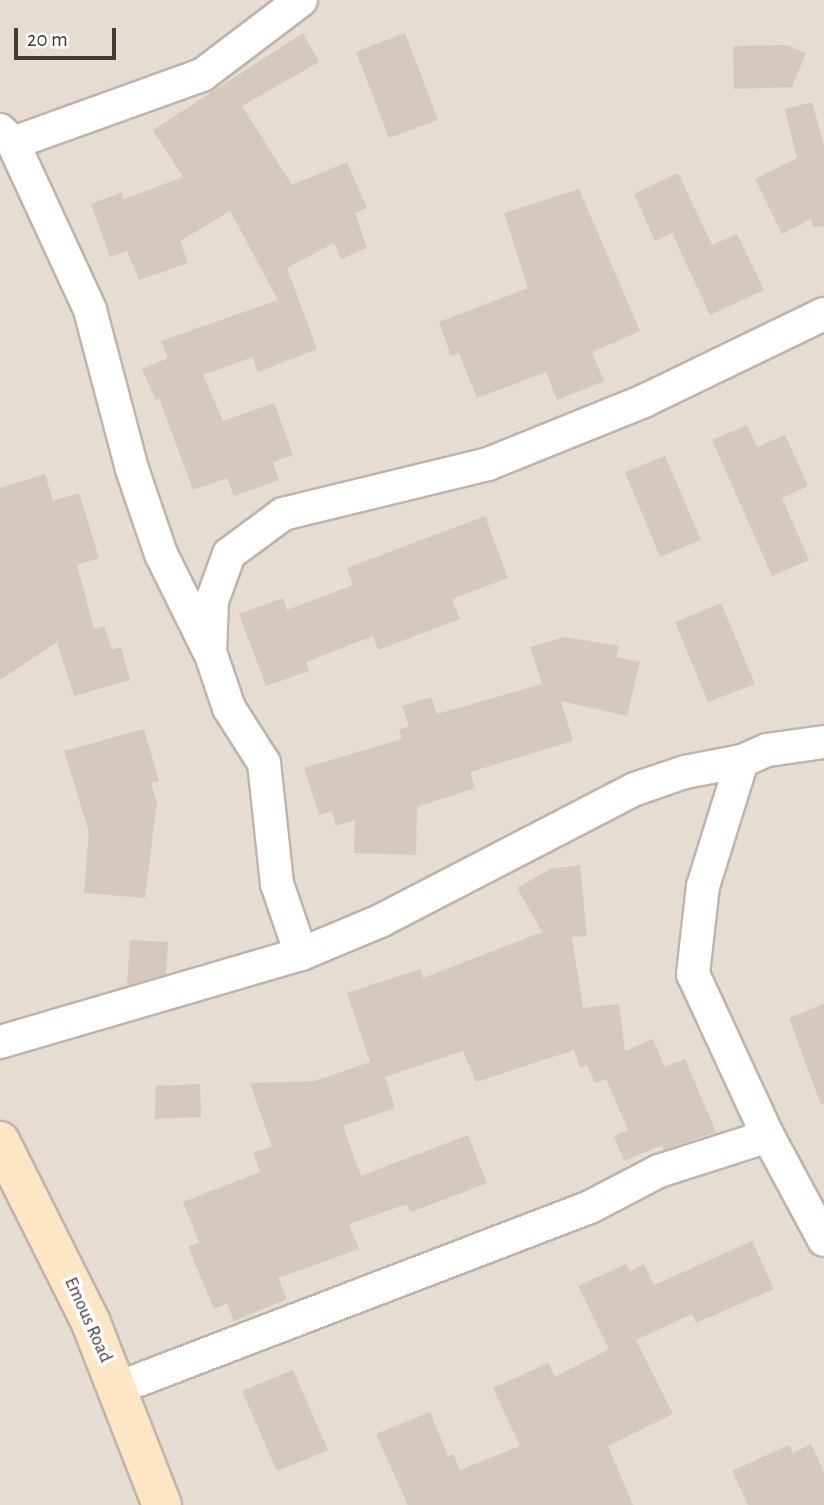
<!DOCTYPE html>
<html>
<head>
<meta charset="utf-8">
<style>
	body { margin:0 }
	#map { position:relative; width:824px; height:1505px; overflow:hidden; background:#f1ebe4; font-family:"Alegreya Sans",sans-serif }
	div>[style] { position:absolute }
	.residential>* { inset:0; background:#e5dcd2 }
	.building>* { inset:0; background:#d5c8bd }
	.roads { filter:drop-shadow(2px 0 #bfb4aa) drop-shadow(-2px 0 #bfb4aa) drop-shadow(0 2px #bfb4aa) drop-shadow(0 -2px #bfb4aa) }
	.street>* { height:32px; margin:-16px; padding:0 16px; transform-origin:16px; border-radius:16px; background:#fff }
	.secondary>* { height:38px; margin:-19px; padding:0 19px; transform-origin:19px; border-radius:19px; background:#fce6c3 }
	span { translate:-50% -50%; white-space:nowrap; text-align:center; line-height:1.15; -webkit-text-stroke:7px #fff; paint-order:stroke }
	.street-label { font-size:19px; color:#433b34 }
	.scale { position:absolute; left:14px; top:28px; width:102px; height:32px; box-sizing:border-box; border:4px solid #433b34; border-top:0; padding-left:9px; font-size:21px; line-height:24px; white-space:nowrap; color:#433b34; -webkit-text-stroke:5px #fff; paint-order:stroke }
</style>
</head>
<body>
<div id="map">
	<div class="residential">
		<i style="clip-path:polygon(0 0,824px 0,824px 1505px,0 1505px)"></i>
	</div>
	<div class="building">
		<i style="clip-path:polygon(303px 33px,319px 62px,242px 106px,292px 185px,347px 162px,367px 208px,355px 213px,367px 248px,341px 259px,334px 243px,287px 268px,317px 349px,258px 372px,253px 357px,203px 375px,223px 421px,274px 403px,293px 455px,273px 462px,279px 480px,234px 496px,227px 478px,193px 490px,159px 398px,156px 400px,142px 369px,168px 358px,161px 341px,278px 300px,230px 211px,180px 241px,188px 263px,139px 280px,127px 251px,110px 257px,91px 204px,122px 192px,124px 199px,183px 177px,153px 130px)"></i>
		<i style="clip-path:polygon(405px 33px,438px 120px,389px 138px,356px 52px)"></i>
		<i style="clip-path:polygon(786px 45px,806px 53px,792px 87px,734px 89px,733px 46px)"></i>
		<i style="clip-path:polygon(812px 102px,824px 145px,824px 226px,813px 227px,811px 219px,782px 234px,755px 179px,797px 158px,785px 109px)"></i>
		<i style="clip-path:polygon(678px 173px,712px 245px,737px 234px,764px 290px,710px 315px,672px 233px,655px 241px,634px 194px)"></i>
		<i style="clip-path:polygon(579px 189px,640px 331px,592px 352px,604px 381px,557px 400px,546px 372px,477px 398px,459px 353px,451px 356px,439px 322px,528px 288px,504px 213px)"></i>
		<i style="clip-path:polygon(747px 425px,757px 447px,785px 435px,808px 486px,782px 498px,809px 560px,772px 576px,712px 440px)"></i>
		<i style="clip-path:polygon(665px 456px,701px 540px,660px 557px,625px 472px)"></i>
		<i style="clip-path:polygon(45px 474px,53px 501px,79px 493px,99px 558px,77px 565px,94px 629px,104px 626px,112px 650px,121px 647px,130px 680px,74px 696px,57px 642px,0 680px,0 488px)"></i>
		<i style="clip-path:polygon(485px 516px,508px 578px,452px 599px,460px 619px,378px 650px,373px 636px,306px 662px,309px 671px,266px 686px,239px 614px,283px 598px,287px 610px,353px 585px,347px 568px)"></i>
		<i style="clip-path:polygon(721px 603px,755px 684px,708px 702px,675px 622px)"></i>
		<i style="clip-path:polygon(565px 637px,619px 646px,617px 657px,640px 662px,627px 716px,561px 701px,573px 741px,470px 772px,475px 788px,417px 807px,416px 855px,354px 853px,355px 820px,336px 826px,332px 811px,319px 815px,304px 768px,402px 739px,399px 730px,409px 726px,402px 706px,431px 697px,437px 714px,542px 684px,530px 647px)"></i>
		<i style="clip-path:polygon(144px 729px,159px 781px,151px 783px,157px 802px,145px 898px,84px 893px,89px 832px,64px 751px)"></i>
		<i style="clip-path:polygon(580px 865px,587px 936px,572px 937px,583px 1008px,619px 1004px,625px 1051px,653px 1039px,665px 1067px,685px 1059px,716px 1132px,664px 1150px,662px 1145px,624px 1161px,614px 1136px,628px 1130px,606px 1079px,595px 1083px,587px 1065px,580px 1068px,574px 1050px,476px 1082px,463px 1051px,385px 1077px,395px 1108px,343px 1126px,361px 1176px,468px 1135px,487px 1183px,411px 1212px,407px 1204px,349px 1224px,359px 1249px,278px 1278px,287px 1299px,234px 1321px,227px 1303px,214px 1309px,188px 1247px,199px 1242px,183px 1202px,260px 1172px,253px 1153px,272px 1146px,250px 1083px,315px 1081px,370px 1062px,347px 993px,420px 969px,423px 978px,542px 932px,517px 888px,550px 869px)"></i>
		<i style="clip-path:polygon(130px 940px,168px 942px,166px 974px,127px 986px)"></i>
		<i style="clip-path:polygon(824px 1004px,824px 1104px,821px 1105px,789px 1018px)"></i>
		<i style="clip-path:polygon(200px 1084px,201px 1117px,155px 1119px,156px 1086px)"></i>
		<i style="clip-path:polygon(752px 1241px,774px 1289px,696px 1323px,692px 1314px,636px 1340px,673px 1414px,608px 1446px,633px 1505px,408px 1505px,376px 1434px,430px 1412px,448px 1456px,453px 1454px,460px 1470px,520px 1446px,493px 1388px,548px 1363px,555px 1377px,609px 1349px,578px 1286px,626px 1264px,630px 1271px,644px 1264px,654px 1285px)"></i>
		<i style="clip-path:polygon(293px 1370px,328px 1450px,277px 1471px,242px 1391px)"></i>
		<i style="clip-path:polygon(811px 1444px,824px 1472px,824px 1505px,748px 1505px,732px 1471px,789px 1445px,793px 1453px)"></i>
	</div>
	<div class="roads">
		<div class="street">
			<i style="left:0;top:130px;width:18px;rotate:45deg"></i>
			<i style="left:13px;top:143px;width:201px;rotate:-19.8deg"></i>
			<i style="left:202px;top:75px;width:124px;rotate:-37.1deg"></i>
			<i style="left:13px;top:143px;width:184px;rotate:65.2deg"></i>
			<i style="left:90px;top:310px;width:164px;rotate:75.2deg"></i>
			<i style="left:132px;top:469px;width:90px;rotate:71.2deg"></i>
			<i style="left:161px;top:554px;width:106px;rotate:63.7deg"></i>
			<i style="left:824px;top:742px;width:58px;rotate:172deg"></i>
			<i style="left:767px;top:750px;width:27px;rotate:156deg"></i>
			<i style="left:742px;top:761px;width:131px;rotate:107.3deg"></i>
			<i style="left:703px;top:886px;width:89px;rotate:96.5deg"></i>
			<i style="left:693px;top:974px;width:179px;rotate:65.2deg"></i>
			<i style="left:768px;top:1136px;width:118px;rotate:61.7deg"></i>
			<i style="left:301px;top:954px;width:74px;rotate:-108.9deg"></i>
			<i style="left:277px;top:884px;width:122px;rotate:-96.1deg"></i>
			<i style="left:264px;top:763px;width:65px;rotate:-122.5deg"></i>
			<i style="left:229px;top:708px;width:59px;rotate:-108.7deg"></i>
			<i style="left:210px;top:652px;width:51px;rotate:-87.8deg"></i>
			<i style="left:212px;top:601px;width:50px;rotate:-70.1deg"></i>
			<i style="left:229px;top:554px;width:67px;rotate:-36.5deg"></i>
			<i style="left:283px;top:514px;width:211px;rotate:-13.7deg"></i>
			<i style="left:488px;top:464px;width:168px;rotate:-22deg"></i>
			<i style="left:644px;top:401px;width:200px;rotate:-25.8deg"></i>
			<i style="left:0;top:1042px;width:314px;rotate:-16.3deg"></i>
			<i style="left:301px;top:954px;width:86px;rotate:-22.7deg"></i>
			<i style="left:380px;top:921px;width:287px;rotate:-27.4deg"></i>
			<i style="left:635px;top:789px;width:53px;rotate:-18.8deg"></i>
			<i style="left:685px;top:772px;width:58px;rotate:-10.9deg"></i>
			<i style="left:118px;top:1388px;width:506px;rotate:-20.98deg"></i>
			<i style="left:590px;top:1207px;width:78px;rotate:-27.6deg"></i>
			<i style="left:659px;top:1171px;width:114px;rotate:-17.8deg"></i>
		</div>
		<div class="secondary">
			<i style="left:0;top:1141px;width:203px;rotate:63.4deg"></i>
			<i style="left:91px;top:1323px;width:195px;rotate:68.7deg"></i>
		</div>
	</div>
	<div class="street-label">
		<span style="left:88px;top:1320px;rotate:66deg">Emous Road</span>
	</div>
	<div class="scale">20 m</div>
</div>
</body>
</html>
